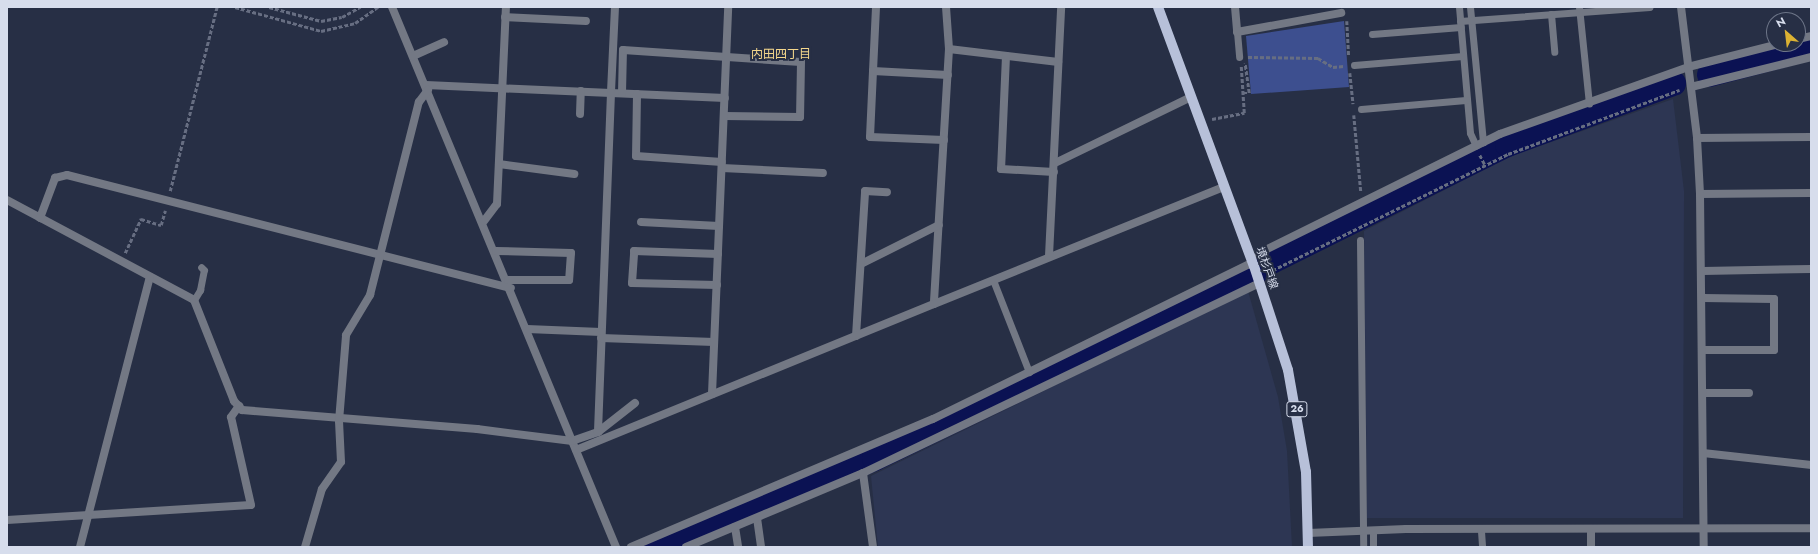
<!DOCTYPE html>
<html>
<head>
<meta charset="utf-8">
<style>
	body { margin:0 }
	#map { position:relative; width:1818px; height:554px; overflow:hidden; background:#272f45; font-family:Jost,"Noto Sans JP",sans-serif }
	div>[style] { position:absolute }
	.built>* { inset:0; background:#2d3653 }
	.green>* { inset:0; background:#3d4f8f }
	.river>* { height:25px; margin:-12.5px; padding:0 12.5px; transform-origin:12.5px; border-radius:12.5px; background:#0b1253 }
	.path>* { height:2.5px; margin-top:-1.25px; transform-origin:0; background:repeating-linear-gradient(90deg,#676e82 0 4px,transparent 0 6px) }
	.service>* { height:7px; margin:-3.5px; padding:0 3.5px; transform-origin:3.5px; border-radius:3.5px; background:#737884 }
	.minor>* { height:8px; margin:-4px; padding:0 4px; transform-origin:4px; border-radius:4px; background:#737884 }
	.tertiary>* { height:8px; margin:-4px; padding:0 4px; transform-origin:4px; border-radius:4px; background:#737884 }
	.primary>* { height:10px; margin:-5px; padding:0 5px; transform-origin:5px; border-radius:5px; background:#b7c0d9 }
	span { translate:-50% -50%; white-space:nowrap; text-align:center; line-height:1.15; -webkit-text-stroke:4px #272f45; paint-order:stroke }
	.shield-label span { padding:1px 3px; background:#272f45; border:1px solid; border-radius:3px; -webkit-text-stroke-width:0 }
	.shield-label { font-size:10px; color:#d7ddec; font-weight:700 }
	.street-label { font-size:11px; color:#d7ddec }
	.neighbourhood-label { font-size:12px; color:#f4d78c }
	.frame { position:absolute; inset:0; border:8px solid #d7ddec; pointer-events:none }
	.north { position:absolute; left:1766px; top:12px; width:40px; height:40px; box-sizing:border-box; background:#272f45; border:1px solid #6d7588; border-radius:50%; rotate:332deg; font-size:11px; font-weight:700; line-height:16px; text-align:center; color:#d7ddec }
	.north::after { content:''; display:block; margin:auto; width:14px; height:18px; background:#dcb233; clip-path:polygon(50% 0,100% 100%,50% 72%,0 100%) }
</style>
</head>
<body>
<div id="map">
	<div class="built">
		<i style="clip-path:polygon(1673px 99px,1684px 191px,1683px 518px,1367px 518px,1364px 231px,1511px 156px)"></i>
		<i style="clip-path:polygon(1248px 291px,1278px 397px,1287px 451px,1292px 547px,878px 547px,871px 476px)"></i>
	</div>
	<div class="green">
		<i style="clip-path:polygon(1344px 21px,1349px 87px,1251px 94px,1246px 36px)"></i>
	</div>
	<div class="river">
		<i style="left:1709px;top:74px;width:106px;rotate:-14.8deg"></i>
		<i style="left:652px;top:547px;width:239px;rotate:-21.8deg"></i>
		<i style="left:874px;top:458px;width:410px;rotate:-25.8deg"></i>
		<i style="left:1243px;top:280px;width:29px;rotate:-35deg"></i>
		<i style="left:1267px;top:263px;width:268px;rotate:-26.4deg"></i>
		<i style="left:1507px;top:144px;width:177px;rotate:-20.2deg"></i>
	</div>
	<div class="path">
		<i style="left:235px;top:7px;width:89px;rotate:15.6deg"></i>
		<i style="left:321px;top:31px;width:35px;rotate:-13deg"></i>
		<i style="left:355px;top:23px;width:28px;rotate:-35deg"></i>
		<i style="left:269px;top:7px;width:54px;rotate:15.1deg"></i>
		<i style="left:321px;top:21px;width:21px;rotate:-11deg"></i>
		<i style="left:342px;top:17px;width:21px;rotate:-29deg"></i>
		<i style="left:1347px;top:21px;width:35px;rotate:87deg"></i>
		<i style="left:1248px;top:57px;width:70px;rotate:0.8deg"></i>
		<i style="left:1318px;top:58px;width:17px;rotate:31deg"></i>
		<i style="left:1333px;top:67px;width:11px;rotate:-5deg"></i>
		<i style="left:1350px;top:73px;width:31px;rotate:84deg"></i>
		<i style="left:1243px;top:93px;width:6px"></i>
		<i style="left:1249px;top:93px;width:30px;rotate:-98deg"></i>
		<i style="left:1354px;top:115px;width:77px;rotate:84.8deg"></i>
		<i style="left:1212px;top:119px;width:33px;rotate:-11deg"></i>
		<i style="left:1244px;top:113px;width:48px;rotate:-93.6deg"></i>
		<i style="left:1480px;top:155px;width:11px;rotate:63deg"></i>
		<i style="left:170px;top:191px;width:190px;rotate:-75.7deg"></i>
		<i style="left:125px;top:253px;width:38px;rotate:-65deg"></i>
		<i style="left:141px;top:219px;width:21px;rotate:17deg"></i>
		<i style="left:161px;top:225px;width:15px;rotate:-74deg"></i>
		<i style="left:1267px;top:273px;width:269px;rotate:-26.3deg"></i>
		<i style="left:1508px;top:154px;width:183px;rotate:-20.5deg"></i>
	</div>
	<div class="service">
		<i style="left:1459px;top:7px;width:126px;rotate:85deg"></i>
		<i style="left:1470px;top:133px;width:14px;rotate:65deg"></i>
		<i style="left:1470px;top:7px;width:136px;rotate:84.5deg"></i>
		<i style="left:1579px;top:7px;width:97px;rotate:84.1deg"></i>
		<i style="left:1551px;top:14px;width:38px;rotate:85deg"></i>
		<i style="left:1460px;top:21px;width:190px;rotate:-4.2deg"></i>
		<i style="left:1237px;top:32px;width:25px;rotate:85deg"></i>
		<i style="left:1372px;top:34px;width:89px;rotate:-4.5deg"></i>
		<i style="left:1354px;top:65px;width:109px;rotate:-4.7deg"></i>
		<i style="left:1361px;top:109px;width:105px;rotate:-4.9deg"></i>
		<i style="left:1360px;top:240px;width:307px;rotate:89.4deg"></i>
		<i style="left:993px;top:280px;width:99px;rotate:68.6deg"></i>
		<i style="left:194px;top:300px;width:12px;rotate:-59deg"></i>
		<i style="left:200px;top:290px;width:20px;rotate:-79deg"></i>
		<i style="left:204px;top:270px;width:4px;rotate:-135deg"></i>
		<i style="left:1373px;top:531px;width:16px;rotate:90deg"></i>
		<i style="left:1481px;top:531px;width:16px;rotate:86deg"></i>
	</div>
	<div class="minor">
		<i style="left:392px;top:7px;width:585px;rotate:67.47deg"></i>
		<i style="left:615px;top:7px;width:86px;rotate:92.7deg"></i>
		<i style="left:611px;top:93px;width:114px;rotate:2.5deg"></i>
		<i style="left:946px;top:7px;width:42px;rotate:85.9deg"></i>
		<i style="left:949px;top:49px;width:255px;rotate:93.4deg"></i>
		<i style="left:934px;top:304px;width:313px;rotate:-22deg"></i>
		<i style="left:1235px;top:7px;width:25px;rotate:85deg"></i>
		<i style="left:1237px;top:32px;width:106px;rotate:-10.4deg"></i>
		<i style="left:505px;top:17px;width:81px;rotate:2.8deg"></i>
		<i style="left:1798px;top:39px;width:13px;rotate:-13deg"></i>
		<i style="left:949px;top:49px;width:110px;rotate:6.8deg"></i>
		<i style="left:413px;top:56px;width:34px;rotate:-24deg"></i>
		<i style="left:1006px;top:56px;width:113px;rotate:92.5deg"></i>
		<i style="left:1001px;top:169px;width:53px;rotate:3.2deg"></i>
		<i style="left:873px;top:71px;width:64px;rotate:-87.3deg"></i>
		<i style="left:426px;top:85px;width:185px;rotate:2.5deg"></i>
		<i style="left:611px;top:93px;width:339px;rotate:92.2deg"></i>
		<i style="left:1691px;top:87px;width:124px;rotate:-14deg"></i>
		<i style="left:622px;top:93px;width:43px;rotate:-88.7deg"></i>
		<i style="left:623px;top:50px;width:178px;rotate:3.9deg"></i>
		<i style="left:801px;top:62px;width:55px;rotate:91deg"></i>
		<i style="left:800px;top:117px;width:76px;rotate:-179.2deg"></i>
		<i style="left:637px;top:94px;width:62px;rotate:90.9deg"></i>
		<i style="left:636px;top:156px;width:86px;rotate:4deg"></i>
		<i style="left:580px;top:114px;width:23px;rotate:-88deg"></i>
		<i style="left:1697px;top:138px;width:114px;rotate:-0.5deg"></i>
		<i style="left:944px;top:140px;width:74px;rotate:-177.7deg"></i>
		<i style="left:870px;top:137px;width:66px;rotate:-87.4deg"></i>
		<i style="left:873px;top:71px;width:75px;rotate:3.1deg"></i>
		<i style="left:1055px;top:163px;width:151px;rotate:-25.9deg"></i>
		<i style="left:499px;top:164px;width:76px;rotate:7.6deg"></i>
		<i style="left:722px;top:168px;width:101px;rotate:2.8deg"></i>
		<i style="left:1700px;top:194px;width:111px;rotate:-0.5deg"></i>
		<i style="left:7px;top:200px;width:212px;rotate:28.1deg"></i>
		<i style="left:194px;top:300px;width:109px;rotate:68.4deg"></i>
		<i style="left:234px;top:401px;width:12px;rotate:48deg"></i>
		<i style="left:242px;top:410px;width:236px;rotate:4.6deg"></i>
		<i style="left:477px;top:429px;width:96px;rotate:7.2deg"></i>
		<i style="left:572px;top:441px;width:28px;rotate:-19deg"></i>
		<i style="left:598px;top:432px;width:47px;rotate:-38.1deg"></i>
		<i style="left:40px;top:218px;width:43px;rotate:-69.4deg"></i>
		<i style="left:55px;top:178px;width:12px;rotate:-14deg"></i>
		<i style="left:67px;top:175px;width:458px;rotate:14.3deg"></i>
		<i style="left:484px;top:221px;width:21px;rotate:-53deg"></i>
		<i style="left:497px;top:204px;width:197px;rotate:-87.4deg"></i>
		<i style="left:641px;top:222px;width:78px;rotate:2.9deg"></i>
		<i style="left:496px;top:251px;width:75px;rotate:1.5deg"></i>
		<i style="left:571px;top:253px;width:27px;rotate:94deg"></i>
		<i style="left:569px;top:280px;width:61px;rotate:180deg"></i>
		<i style="left:1049px;top:256px;width:249px;rotate:-87.2deg"></i>
		<i style="left:1251px;top:257px;width:278px;rotate:-26.3deg"></i>
		<i style="left:1500px;top:134px;width:200px;rotate:-19.6deg"></i>
		<i style="left:1688px;top:67px;width:93px;rotate:-14.3deg"></i>
		<i style="left:861px;top:264px;width:87px;rotate:-26.6deg"></i>
		<i style="left:1703px;top:271px;width:108px;rotate:-1.1deg"></i>
		<i style="left:717px;top:285px;width:85px;rotate:-178.7deg"></i>
		<i style="left:632px;top:283px;width:32px;rotate:-86deg"></i>
		<i style="left:634px;top:251px;width:84px;rotate:2deg"></i>
		<i style="left:1703px;top:298px;width:71px;rotate:0.8deg"></i>
		<i style="left:1774px;top:299px;width:51px;rotate:90deg"></i>
		<i style="left:1774px;top:350px;width:71px;rotate:180deg"></i>
		<i style="left:527px;top:329px;width:74px;rotate:2.3deg"></i>
		<i style="left:856px;top:336px;width:145px;rotate:-86.4deg"></i>
		<i style="left:865px;top:191px;width:22px;rotate:3deg"></i>
		<i style="left:601px;top:338px;width:113px;rotate:2deg"></i>
		<i style="left:1703px;top:393px;width:46px"></i>
		<i style="left:712px;top:394px;width:387px;rotate:-87.6deg"></i>
		<i style="left:576px;top:450px;width:387px;rotate:-22.2deg"></i>
		<i style="left:1703px;top:453px;width:109px;rotate:6.3deg"></i>
		<i style="left:863px;top:473px;width:75px;rotate:82.3deg"></i>
		<i style="left:757px;top:518px;width:29px;rotate:82deg"></i>
		<i style="left:7px;top:520px;width:244px;rotate:-3.5deg"></i>
		<i style="left:251px;top:505px;width:90px;rotate:-102.8deg"></i>
		<i style="left:231px;top:417px;width:14px;rotate:-54deg"></i>
		<i style="left:735px;top:527px;width:20px;rotate:81deg"></i>
		<i style="left:1591px;top:530px;width:17px;rotate:90deg"></i>
		<i style="left:1308px;top:533px;width:98px;rotate:-2.3deg"></i>
		<i style="left:1406px;top:529px;width:405px;rotate:-0.1deg"></i>
		<i style="left:80px;top:547px;width:279px;rotate:-75.5deg"></i>
		<i style="left:305px;top:547px;width:60px;rotate:-73.7deg"></i>
		<i style="left:322px;top:489px;width:33px;rotate:-55deg"></i>
		<i style="left:341px;top:462px;width:41px;rotate:-92.8deg"></i>
		<i style="left:339px;top:421px;width:86px;rotate:-85.3deg"></i>
		<i style="left:346px;top:335px;width:47px;rotate:-59deg"></i>
		<i style="left:370px;top:295px;width:199px;rotate:-75.8deg"></i>
		<i style="left:419px;top:102px;width:15px;rotate:-53deg"></i>
		<i style="left:631px;top:547px;width:328px;rotate:-23deg"></i>
		<i style="left:933px;top:419px;width:356px;rotate:-26.1deg"></i>
		<i style="left:686px;top:547px;width:192px;rotate:-22.7deg"></i>
		<i style="left:863px;top:473px;width:440px;rotate:-25.6deg"></i>
	</div>
	<div class="tertiary">
		<i style="left:1681px;top:7px;width:132px;rotate:83deg"></i>
		<i style="left:1697px;top:138px;width:56px;rotate:86.9deg"></i>
		<i style="left:1700px;top:194px;width:353px;rotate:89.4deg"></i>
	</div>
	<div class="primary">
		<i style="left:1158px;top:7px;width:276px;rotate:69.7deg"></i>
		<i style="left:1254px;top:266px;width:109px;rotate:71.9deg"></i>
		<i style="left:1288px;top:370px;width:104px;rotate:80deg"></i>
		<i style="left:1306px;top:472px;width:75px;rotate:88.5deg"></i>
	</div>
	<div class="shield-label">
		<span style="left:1297px;top:409px">26</span>
	</div>
	<div class="street-label">
		<span style="left:1267px;top:268px;rotate:70deg">境杉戸線</span>
	</div>
	<div class="neighbourhood-label">
		<span style="left:781px;top:55px">内田四丁目</span>
	</div>
	<div class="frame"></div>
	<div class="north">N</div>
</div>
</body>
</html>
